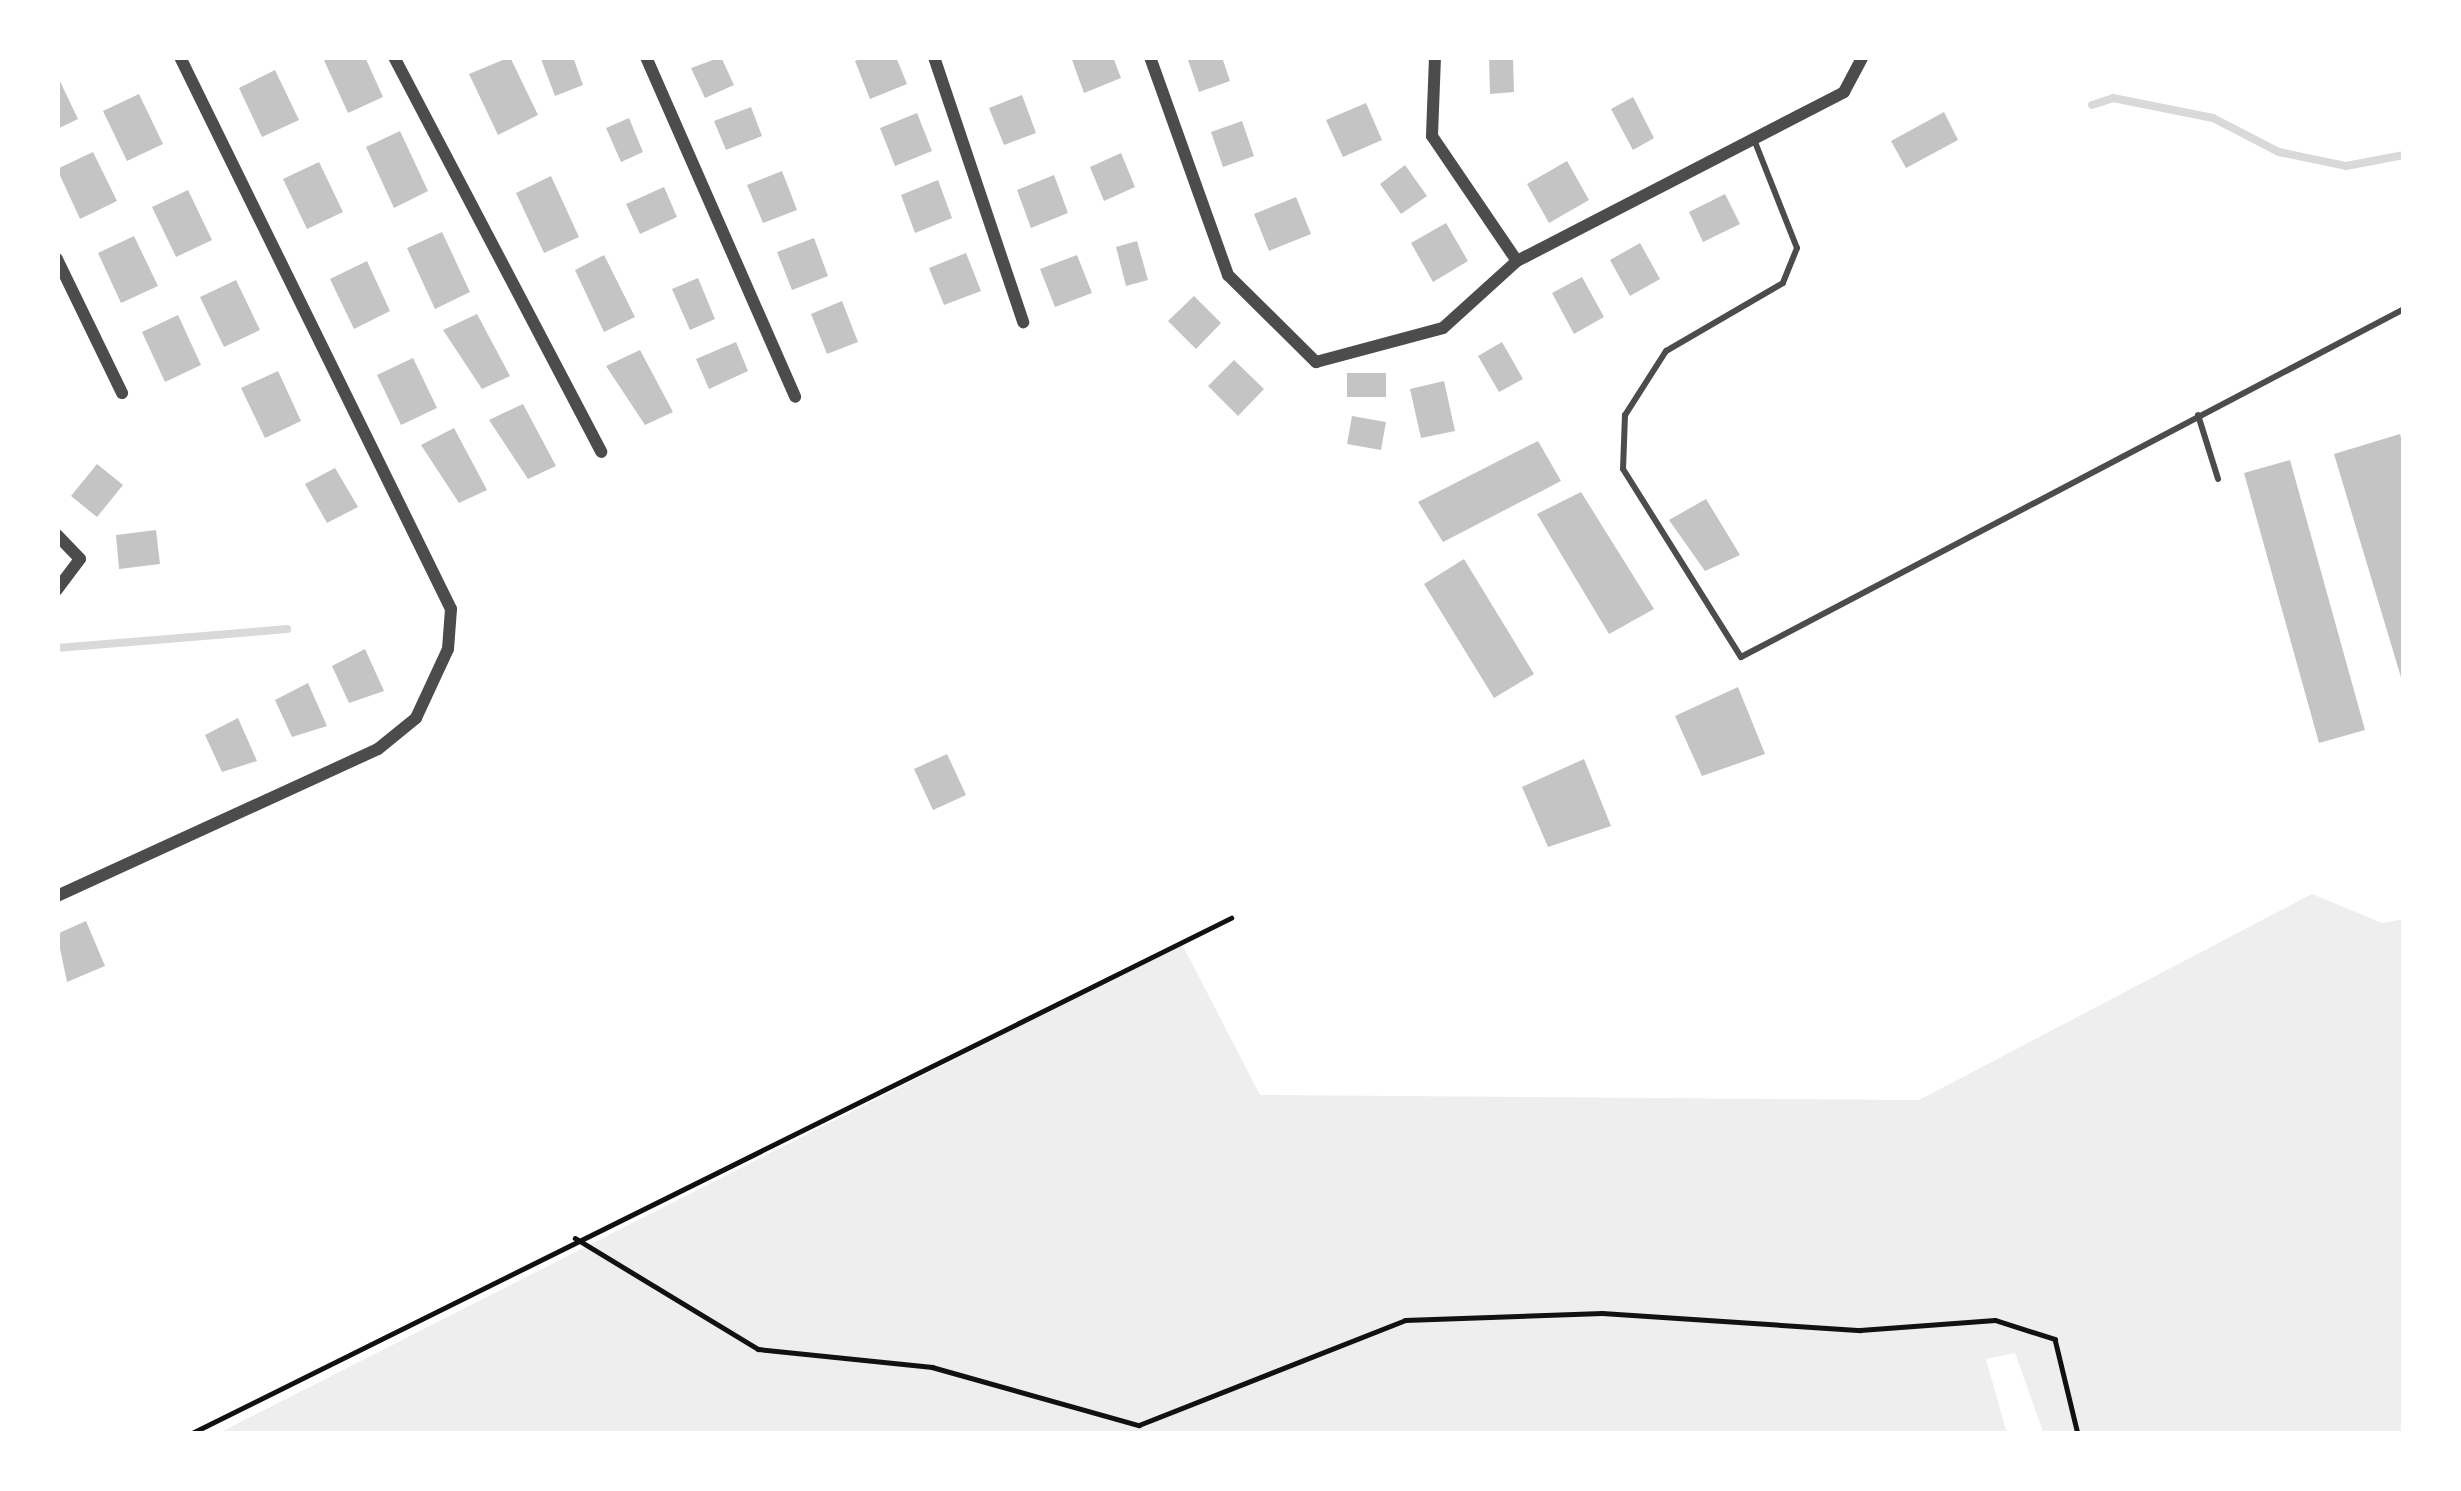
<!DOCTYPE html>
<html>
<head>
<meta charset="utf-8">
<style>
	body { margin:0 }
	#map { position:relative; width:2461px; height:1491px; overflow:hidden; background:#fff; font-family:"DejaVu Sans",sans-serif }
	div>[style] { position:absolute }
	.green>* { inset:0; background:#eee }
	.stream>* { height:8px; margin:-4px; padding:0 4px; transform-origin:4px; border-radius:4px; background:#d9d9d9 }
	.building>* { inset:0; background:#c4c4c4 }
	.path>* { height:4.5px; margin:-2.25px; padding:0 2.25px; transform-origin:2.25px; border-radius:2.25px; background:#111 }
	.service>* { height:6px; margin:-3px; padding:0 3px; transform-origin:3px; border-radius:3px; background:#4c4c4c }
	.minor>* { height:12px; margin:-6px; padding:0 6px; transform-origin:6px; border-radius:6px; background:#4c4c4c }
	span { translate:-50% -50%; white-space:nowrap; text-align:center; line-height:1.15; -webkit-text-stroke:9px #fff; paint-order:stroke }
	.frame { position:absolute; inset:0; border:60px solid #fff; pointer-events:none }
</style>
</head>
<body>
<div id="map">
	<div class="green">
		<i style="clip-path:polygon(2312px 894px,2382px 923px,2404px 919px,2404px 1434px,2044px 1434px,2015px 1353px,1986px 1359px,2007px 1434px,217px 1434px,1182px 944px,1260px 1095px,1919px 1100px)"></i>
	</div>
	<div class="stream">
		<i style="left:2092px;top:105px;width:22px;rotate:-18deg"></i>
		<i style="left:2113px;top:98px;width:102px;rotate:11.3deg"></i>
		<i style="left:2213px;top:118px;width:74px;rotate:27.3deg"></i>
		<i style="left:2279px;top:152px;width:68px;rotate:11.8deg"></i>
		<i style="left:2346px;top:166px;width:59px;rotate:-10.7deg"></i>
		<i style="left:57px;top:648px;width:231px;rotate:-4.7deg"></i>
	</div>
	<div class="building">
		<i style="clip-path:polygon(365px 57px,383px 97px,348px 113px,323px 58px)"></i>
		<i style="clip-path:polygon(510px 57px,538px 115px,498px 135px,469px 74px)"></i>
		<i style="clip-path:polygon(573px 57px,583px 85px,555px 96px,541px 59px)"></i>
		<i style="clip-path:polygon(721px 57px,734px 85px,705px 98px,691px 68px)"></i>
		<i style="clip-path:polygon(866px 57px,896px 57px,907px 84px,870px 99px,855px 61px)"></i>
		<i style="clip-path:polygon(1071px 57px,1113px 57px,1121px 78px,1084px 93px)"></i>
		<i style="clip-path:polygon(1187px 57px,1222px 57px,1230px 81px,1199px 92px)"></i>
		<i style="clip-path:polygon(1489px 57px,1513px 57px,1514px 92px,1490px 94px)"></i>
		<i style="clip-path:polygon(275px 70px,299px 120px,262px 137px,239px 88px)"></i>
		<i style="clip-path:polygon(57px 75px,78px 119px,57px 129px)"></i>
		<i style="clip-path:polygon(139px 94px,163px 144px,127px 161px,103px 111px)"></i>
		<i style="clip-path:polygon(1022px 95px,1036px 133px,1004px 145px,989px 108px)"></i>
		<i style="clip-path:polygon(1633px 97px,1654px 138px,1633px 150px,1611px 109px)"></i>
		<i style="clip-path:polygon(1366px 103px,1382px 140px,1343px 157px,1326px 120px)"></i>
		<i style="clip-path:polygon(751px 107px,762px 136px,726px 150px,714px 121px)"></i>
		<i style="clip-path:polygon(1944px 112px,1958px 140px,1906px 168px,1891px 141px)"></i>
		<i style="clip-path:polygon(917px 113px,932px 151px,895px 166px,880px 128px)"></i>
		<i style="clip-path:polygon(629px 118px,643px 152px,621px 162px,606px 128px)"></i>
		<i style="clip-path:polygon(1242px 121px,1254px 156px,1223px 167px,1211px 132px)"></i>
		<i style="clip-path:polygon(400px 131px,428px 191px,394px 208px,366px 147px)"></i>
		<i style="clip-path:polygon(93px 152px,117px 201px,80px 219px,57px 169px)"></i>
		<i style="clip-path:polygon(1121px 153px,1135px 187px,1104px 201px,1090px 167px)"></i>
		<i style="clip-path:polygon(1567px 161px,1589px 200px,1549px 223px,1527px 184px)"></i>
		<i style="clip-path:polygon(319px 162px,343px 212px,307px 229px,283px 179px)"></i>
		<i style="clip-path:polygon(1405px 165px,1427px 196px,1401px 214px,1380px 184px)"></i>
		<i style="clip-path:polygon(782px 171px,797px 210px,763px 223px,747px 185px)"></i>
		<i style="clip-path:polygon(1054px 175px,1068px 213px,1031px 228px,1017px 190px)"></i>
		<i style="clip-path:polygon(551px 176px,579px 237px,544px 253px,516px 193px)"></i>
		<i style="clip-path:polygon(938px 180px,952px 218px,915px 233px,901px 195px)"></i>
		<i style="clip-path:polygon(664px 187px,677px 217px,640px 234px,626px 204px)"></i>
		<i style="clip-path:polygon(188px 190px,212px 240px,176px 257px,152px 207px)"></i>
		<i style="clip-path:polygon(1725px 194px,1740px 224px,1703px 242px,1689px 212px)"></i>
		<i style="clip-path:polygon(1296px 197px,1311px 234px,1269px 251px,1254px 214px)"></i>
		<i style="clip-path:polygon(1446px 223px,1468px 261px,1433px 282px,1411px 243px)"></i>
		<i style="clip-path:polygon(442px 232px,470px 292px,435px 309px,407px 248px)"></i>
		<i style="clip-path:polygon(134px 236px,158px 286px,121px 303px,98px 253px)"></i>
		<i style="clip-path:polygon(814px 238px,828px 276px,792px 290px,777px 252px)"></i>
		<i style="clip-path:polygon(1137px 241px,1148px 280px,1126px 286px,1116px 247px)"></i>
		<i style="clip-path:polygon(1640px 243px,1660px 279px,1630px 296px,1610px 260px)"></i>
		<i style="clip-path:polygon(966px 253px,981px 291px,944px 305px,929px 268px)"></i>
		<i style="clip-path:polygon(604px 255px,635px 317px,604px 332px,575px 270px)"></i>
		<i style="clip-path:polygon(1077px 255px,1092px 293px,1055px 307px,1040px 269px)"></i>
		<i style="clip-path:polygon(367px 261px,390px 311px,354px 329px,330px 279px)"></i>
		<i style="clip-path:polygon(1582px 277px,1604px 317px,1574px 334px,1552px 293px)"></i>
		<i style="clip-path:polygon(698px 278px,715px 319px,690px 330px,672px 289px)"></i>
		<i style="clip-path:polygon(236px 280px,260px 330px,224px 347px,200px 297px)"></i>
		<i style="clip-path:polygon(1194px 296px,1221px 323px,1196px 349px,1168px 321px)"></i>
		<i style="clip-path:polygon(842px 301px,858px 342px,827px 354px,811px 314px)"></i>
		<i style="clip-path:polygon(477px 314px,510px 376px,482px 389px,443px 330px)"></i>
		<i style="clip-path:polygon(178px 315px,201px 365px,165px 382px,142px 332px)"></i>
		<i style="clip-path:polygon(736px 342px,748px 371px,709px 389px,696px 359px)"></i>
		<i style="clip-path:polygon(1502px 342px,1523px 379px,1499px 392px,1478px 356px)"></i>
		<i style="clip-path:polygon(640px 350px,673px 412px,645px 425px,606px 366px)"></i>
		<i style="clip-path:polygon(413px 358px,437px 408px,401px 425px,377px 375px)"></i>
		<i style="clip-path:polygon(1234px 360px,1264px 389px,1238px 416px,1208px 386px)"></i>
		<i style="clip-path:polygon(278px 371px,301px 421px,265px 438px,241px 388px)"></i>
		<i style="clip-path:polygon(1347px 373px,1386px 373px,1386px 397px,1347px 397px)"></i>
		<i style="clip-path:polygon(1444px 381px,1455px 431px,1421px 438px,1410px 389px)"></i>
		<i style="clip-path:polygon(523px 404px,556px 466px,528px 479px,489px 420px)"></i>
		<i style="clip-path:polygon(1352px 416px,1386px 422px,1381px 450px,1347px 444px)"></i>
		<i style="clip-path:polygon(454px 428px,487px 490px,459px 503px,421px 445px)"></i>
		<i style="clip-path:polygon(2400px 434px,2404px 448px,2403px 684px,2334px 454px)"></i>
		<i style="clip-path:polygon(1538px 441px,1561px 481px,1443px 542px,1418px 502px)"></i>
		<i style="clip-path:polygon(2290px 460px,2365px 730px,2319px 743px,2244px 473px)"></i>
		<i style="clip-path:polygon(97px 464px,123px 485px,97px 517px,71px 496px)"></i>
		<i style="clip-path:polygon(335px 468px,358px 507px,327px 523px,305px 484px)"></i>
		<i style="clip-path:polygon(1581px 492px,1654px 609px,1609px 634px,1537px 514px)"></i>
		<i style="clip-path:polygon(1706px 499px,1740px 555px,1705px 571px,1669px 520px)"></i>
		<i style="clip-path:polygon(156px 530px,160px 564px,119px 569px,116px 535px)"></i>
		<i style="clip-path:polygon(1464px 559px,1534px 674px,1494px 698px,1424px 584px)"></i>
		<i style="clip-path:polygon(365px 649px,384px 691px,349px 703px,332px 666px)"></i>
		<i style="clip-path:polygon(308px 683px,327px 726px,292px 737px,275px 700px)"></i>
		<i style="clip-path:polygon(1738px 687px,1765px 754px,1702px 776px,1675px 716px)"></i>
		<i style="clip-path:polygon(238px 718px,257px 761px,222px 772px,205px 735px)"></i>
		<i style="clip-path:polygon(947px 754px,966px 795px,933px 810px,914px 769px)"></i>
		<i style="clip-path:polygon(1584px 759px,1611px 826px,1548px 847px,1522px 787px)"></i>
		<i style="clip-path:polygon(86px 921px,105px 966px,67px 982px,57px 934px)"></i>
	</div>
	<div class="path">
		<i style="left:575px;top:1238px;width:214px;rotate:31.2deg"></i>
		<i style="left:758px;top:1349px;width:175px;rotate:5.9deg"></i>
		<i style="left:932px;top:1367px;width:215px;rotate:15.7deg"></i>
		<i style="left:1139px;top:1425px;width:286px;rotate:-21.5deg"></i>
		<i style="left:1405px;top:1320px;width:197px;rotate:-2deg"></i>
		<i style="left:1602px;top:1313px;width:259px;rotate:3.8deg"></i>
		<i style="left:1860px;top:1330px;width:135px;rotate:-4.2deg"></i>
		<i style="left:1995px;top:1320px;width:63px;rotate:17.6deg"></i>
		<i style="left:2055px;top:1339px;width:98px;rotate:76.4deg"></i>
		<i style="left:190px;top:1434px;width:1162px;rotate:-26.37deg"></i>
	</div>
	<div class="service">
		<i style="left:1755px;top:142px;width:114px;rotate:68.4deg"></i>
		<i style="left:1797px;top:248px;width:38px;rotate:112deg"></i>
		<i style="left:1783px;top:283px;width:135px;rotate:149.8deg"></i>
		<i style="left:1666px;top:351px;width:76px;rotate:122.6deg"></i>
		<i style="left:1625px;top:415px;width:54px;rotate:92.1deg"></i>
		<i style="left:1623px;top:469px;width:222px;rotate:57.9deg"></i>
		<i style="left:1741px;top:657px;width:749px;rotate:-27.69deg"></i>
		<i style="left:2198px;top:415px;width:67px;rotate:72.6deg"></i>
	</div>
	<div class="minor">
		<i style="left:394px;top:57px;width:446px;rotate:62.3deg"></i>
		<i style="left:646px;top:57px;width:371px;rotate:66.3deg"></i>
		<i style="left:934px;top:57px;width:280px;rotate:71.4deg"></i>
		<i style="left:1150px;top:57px;width:232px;rotate:70.3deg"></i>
		<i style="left:1228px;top:275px;width:124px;rotate:44.7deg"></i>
		<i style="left:1316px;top:362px;width:131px;rotate:-15deg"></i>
		<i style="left:1443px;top:328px;width:100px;rotate:-42.2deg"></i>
		<i style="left:1517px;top:261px;width:368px;rotate:-27.3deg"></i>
		<i style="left:1844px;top:92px;width:40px;rotate:-62deg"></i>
		<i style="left:1435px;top:57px;width:79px;rotate:92.2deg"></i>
		<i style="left:1432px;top:136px;width:151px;rotate:55.8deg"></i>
		<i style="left:57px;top:259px;width:149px;rotate:64.1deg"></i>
		<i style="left:57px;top:535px;width:33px;rotate:46deg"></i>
		<i style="left:80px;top:559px;width:39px;rotate:127deg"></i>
		<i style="left:57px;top:896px;width:353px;rotate:-24.6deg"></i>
		<i style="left:378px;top:749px;width:49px;rotate:-39.2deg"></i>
		<i style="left:416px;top:718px;width:76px;rotate:-65.1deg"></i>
		<i style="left:448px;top:649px;width:40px;rotate:-85.7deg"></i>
		<i style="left:451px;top:609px;width:615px;rotate:-116.15deg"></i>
	</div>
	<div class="frame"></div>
</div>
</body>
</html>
